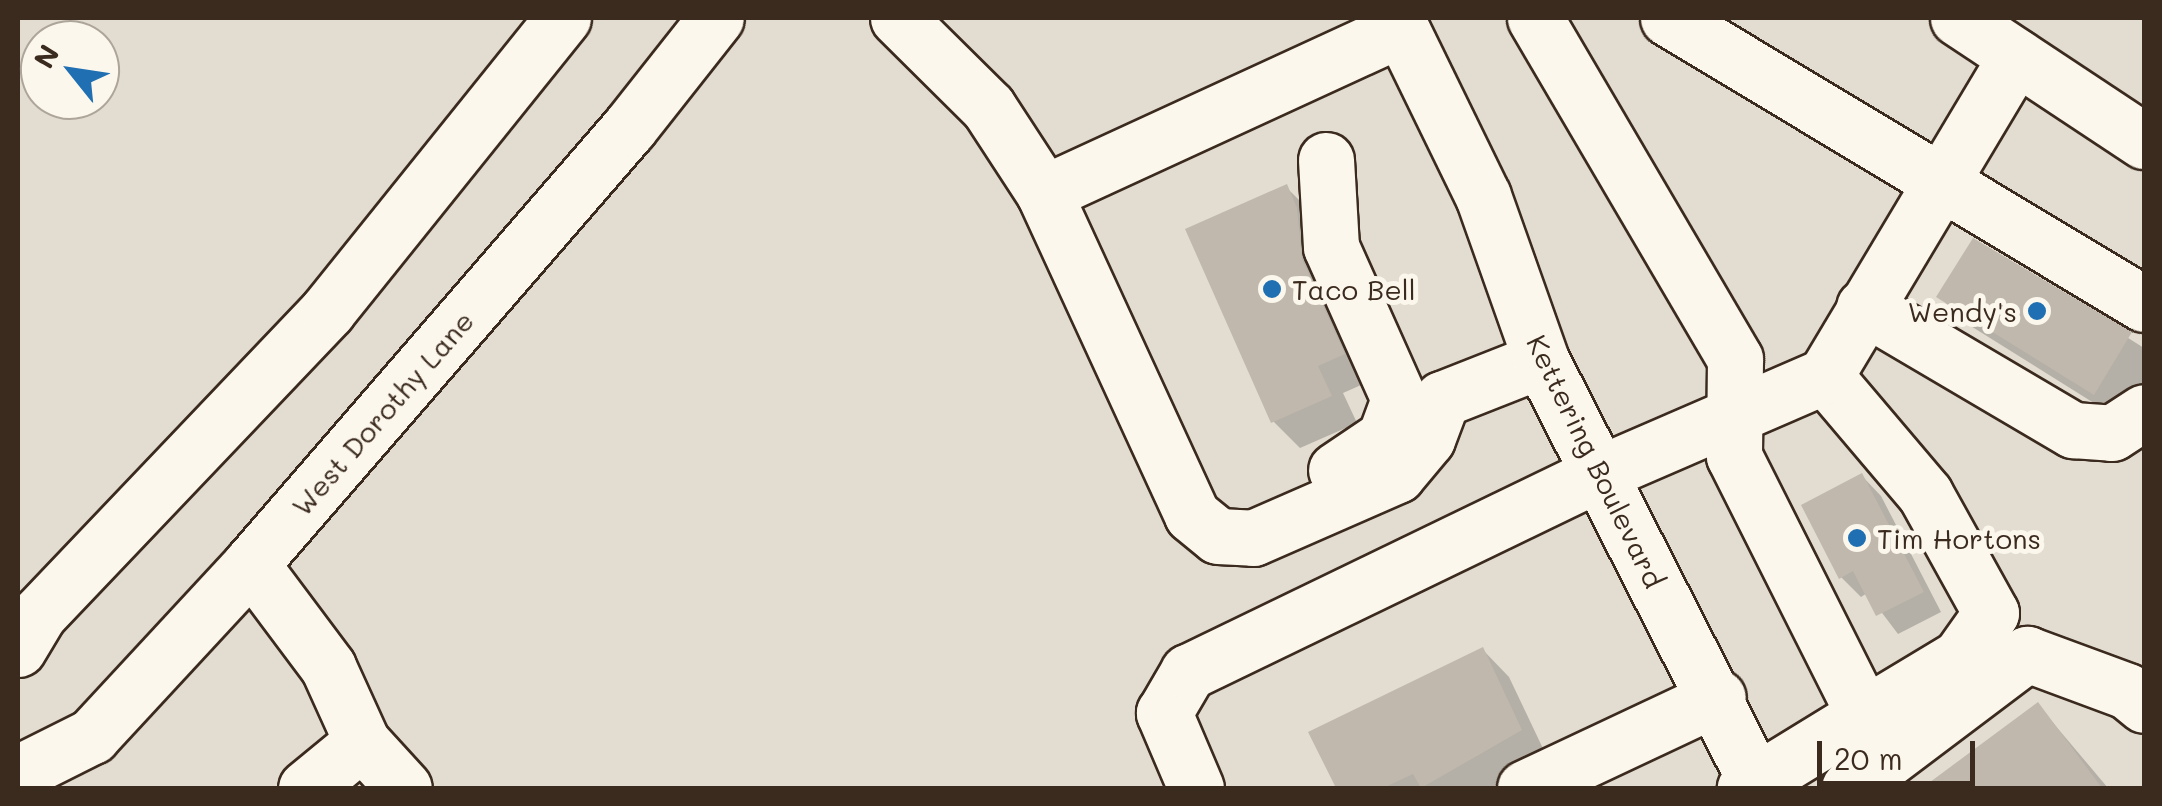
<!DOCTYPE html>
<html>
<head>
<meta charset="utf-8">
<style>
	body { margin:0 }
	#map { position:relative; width:2162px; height:806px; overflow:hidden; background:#f0ebe0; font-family:Mali,sans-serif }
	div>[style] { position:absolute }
	.built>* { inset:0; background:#e2dcd1 }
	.shadow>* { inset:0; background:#0003 }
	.building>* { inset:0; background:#c0b8ad }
	.roads { filter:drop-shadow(2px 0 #3b2a1e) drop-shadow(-2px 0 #3b2a1e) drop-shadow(0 2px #3b2a1e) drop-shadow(0 -2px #3b2a1e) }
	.minor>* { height:55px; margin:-27.5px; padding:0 27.5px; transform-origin:27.5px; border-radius:27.5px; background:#fbf7ec }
	.major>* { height:55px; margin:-27.5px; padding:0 27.5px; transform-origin:27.5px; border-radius:27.5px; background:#fbf7ec }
	.dots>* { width:28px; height:28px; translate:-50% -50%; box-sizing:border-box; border:5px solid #fbf7ec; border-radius:50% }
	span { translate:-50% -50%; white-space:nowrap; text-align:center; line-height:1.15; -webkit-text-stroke:10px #fbf7ec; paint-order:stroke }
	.poi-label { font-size:28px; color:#3b2a1e }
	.left { translate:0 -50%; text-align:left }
	.right { translate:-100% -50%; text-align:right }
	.street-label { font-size:28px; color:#3b2a1e }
	.frame { position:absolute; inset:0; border:20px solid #3b2a1e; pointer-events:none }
	.north { position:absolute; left:20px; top:20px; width:100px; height:100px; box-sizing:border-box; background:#fbf7ec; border:2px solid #aea59a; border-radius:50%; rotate:300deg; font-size:28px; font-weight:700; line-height:40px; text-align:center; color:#3b2a1e }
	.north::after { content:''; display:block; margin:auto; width:35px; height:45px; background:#1f6fb2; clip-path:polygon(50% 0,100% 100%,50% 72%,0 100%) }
	.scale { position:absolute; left:1817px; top:741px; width:158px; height:45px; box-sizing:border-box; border:5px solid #3b2a1e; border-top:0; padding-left:12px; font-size:30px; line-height:35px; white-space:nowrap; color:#3b2a1e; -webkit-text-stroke:8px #fbf7ec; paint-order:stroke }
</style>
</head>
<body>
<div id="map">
	<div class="built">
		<i style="clip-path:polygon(evenodd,18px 18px,2144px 18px,2144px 788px,18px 788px,18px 18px,40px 40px,100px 40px,100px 100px,40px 100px,40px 40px)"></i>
	</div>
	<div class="shadow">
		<i style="clip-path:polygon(1286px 187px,1313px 214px,1370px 381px,1343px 393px,1357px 423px,1300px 448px,1273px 421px)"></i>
		<i style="clip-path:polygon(1974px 241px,2144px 348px,2144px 382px,2121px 420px,1966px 323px,1940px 297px)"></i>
		<i style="clip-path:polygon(1862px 476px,1881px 496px,1941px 612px,1898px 634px,1867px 593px,1861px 597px,1841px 577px)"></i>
		<i style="clip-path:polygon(1483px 650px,1509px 677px,1547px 757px,1493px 788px,1339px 788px,1312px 733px)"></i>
		<i style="clip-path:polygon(2038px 705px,2108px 788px,1926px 788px)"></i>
	</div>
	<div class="building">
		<i style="clip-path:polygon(1287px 184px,1297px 208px,1302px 259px,1345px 354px,1318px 366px,1332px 396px,1271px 423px,1185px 229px)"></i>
		<i style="clip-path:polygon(1973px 238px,2132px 332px,2094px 395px,1936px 297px)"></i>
		<i style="clip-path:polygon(1862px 473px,1924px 592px,1876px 616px,1853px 571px,1839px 579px,1801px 505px)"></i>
		<i style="clip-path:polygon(1483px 647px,1522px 730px,1421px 788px,1413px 774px,1383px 788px,1336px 788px,1308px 732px)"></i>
		<i style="clip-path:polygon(2038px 702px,2102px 788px,1922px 788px)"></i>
	</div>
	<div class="roads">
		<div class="minor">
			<i style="left:898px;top:18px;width:127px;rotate:44.7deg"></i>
			<i style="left:988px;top:107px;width:103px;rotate:56.9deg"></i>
			<i style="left:1044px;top:193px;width:393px;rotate:-24.7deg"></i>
			<i style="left:1535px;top:18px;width:395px;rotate:59.6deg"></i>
			<i style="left:1735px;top:359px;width:97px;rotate:90.6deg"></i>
			<i style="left:1734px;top:456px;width:290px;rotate:63.3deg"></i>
			<i style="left:1864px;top:715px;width:140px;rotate:148.5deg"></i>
			<i style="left:1668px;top:18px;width:555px;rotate:31deg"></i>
			<i style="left:1326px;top:160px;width:87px;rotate:86.7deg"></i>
			<i style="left:1331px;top:247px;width:167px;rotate:65.9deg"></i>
			<i style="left:1399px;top:399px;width:40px;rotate:110.2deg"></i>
			<i style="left:1385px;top:437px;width:59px;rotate:146deg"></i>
			<i style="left:1044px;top:193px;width:354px;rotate:65.3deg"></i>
			<i style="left:1192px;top:515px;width:33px;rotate:39deg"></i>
			<i style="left:1218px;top:536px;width:35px;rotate:3deg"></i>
			<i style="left:1253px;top:538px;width:157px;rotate:-23.6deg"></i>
			<i style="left:1397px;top:475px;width:47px;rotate:-50.2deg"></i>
			<i style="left:1427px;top:439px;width:43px;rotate:-69.4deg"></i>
			<i style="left:1442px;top:399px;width:106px;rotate:-21.5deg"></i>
			<i style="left:1864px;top:307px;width:243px;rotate:30.5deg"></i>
			<i style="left:2073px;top:430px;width:39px;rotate:4deg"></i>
			<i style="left:2112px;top:433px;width:38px;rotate:-33deg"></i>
			<i style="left:1825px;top:376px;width:155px;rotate:49.7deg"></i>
			<i style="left:1925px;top:494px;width:136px;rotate:61deg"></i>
			<i style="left:1991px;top:613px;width:54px;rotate:125.2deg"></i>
			<i style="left:1960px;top:657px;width:112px;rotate:148.9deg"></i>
			<i style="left:251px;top:564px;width:129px;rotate:53.2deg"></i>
			<i style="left:328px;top:667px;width:82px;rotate:65.6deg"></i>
			<i style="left:362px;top:742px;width:62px;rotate:47.6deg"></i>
			<i style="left:306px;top:788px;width:72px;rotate:-39.4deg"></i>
			<i style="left:1196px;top:788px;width:82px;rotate:-113.1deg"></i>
			<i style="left:1164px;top:713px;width:48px;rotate:-59.7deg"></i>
			<i style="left:1188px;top:672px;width:455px;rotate:-25.8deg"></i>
			<i style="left:1598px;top:474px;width:247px;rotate:-23.4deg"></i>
			<i style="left:1825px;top:376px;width:372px;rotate:-59.1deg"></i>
			<i style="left:1525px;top:788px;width:213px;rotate:-25.2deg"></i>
			<i style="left:1849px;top:788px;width:223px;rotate:-37deg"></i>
			<i style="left:2027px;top:654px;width:107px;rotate:20.3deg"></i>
			<i style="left:2127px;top:691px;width:22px;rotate:39deg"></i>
		</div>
		<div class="major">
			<i style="left:1396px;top:18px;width:198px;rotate:64deg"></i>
			<i style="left:1483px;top:196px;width:174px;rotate:70.5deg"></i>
			<i style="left:1541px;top:360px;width:480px;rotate:63deg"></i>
			<i style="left:1958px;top:18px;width:223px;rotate:33.5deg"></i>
			<i style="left:18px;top:649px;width:41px;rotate:-59deg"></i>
			<i style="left:39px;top:614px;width:419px;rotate:-46.4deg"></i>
			<i style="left:328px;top:310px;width:375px;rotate:-51.2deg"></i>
			<i style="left:18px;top:773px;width:83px;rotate:-26.6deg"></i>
			<i style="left:92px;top:736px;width:234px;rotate:-47.2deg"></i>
			<i style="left:251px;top:564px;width:577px;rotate:-49.08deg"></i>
			<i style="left:629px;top:128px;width:140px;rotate:-51.7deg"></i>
		</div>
	</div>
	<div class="dots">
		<i style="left:1272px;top:289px;background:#1f6fb2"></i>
		<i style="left:2037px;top:311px;background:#1f6fb2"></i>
		<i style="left:1857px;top:538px;background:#1f6fb2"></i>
	</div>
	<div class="poi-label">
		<span class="left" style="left:1292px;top:289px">Taco Bell</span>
		<span class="right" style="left:2017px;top:311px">Wendy's</span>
		<span class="left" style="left:1877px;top:538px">Tim Hortons</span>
	</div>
	<div class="street-label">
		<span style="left:382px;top:413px;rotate:-49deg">West Dorothy Lane</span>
		<span style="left:1596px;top:461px;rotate:64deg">Kettering Boulevard</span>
	</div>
	<div class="frame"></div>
	<div class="north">N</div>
	<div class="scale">20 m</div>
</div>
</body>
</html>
